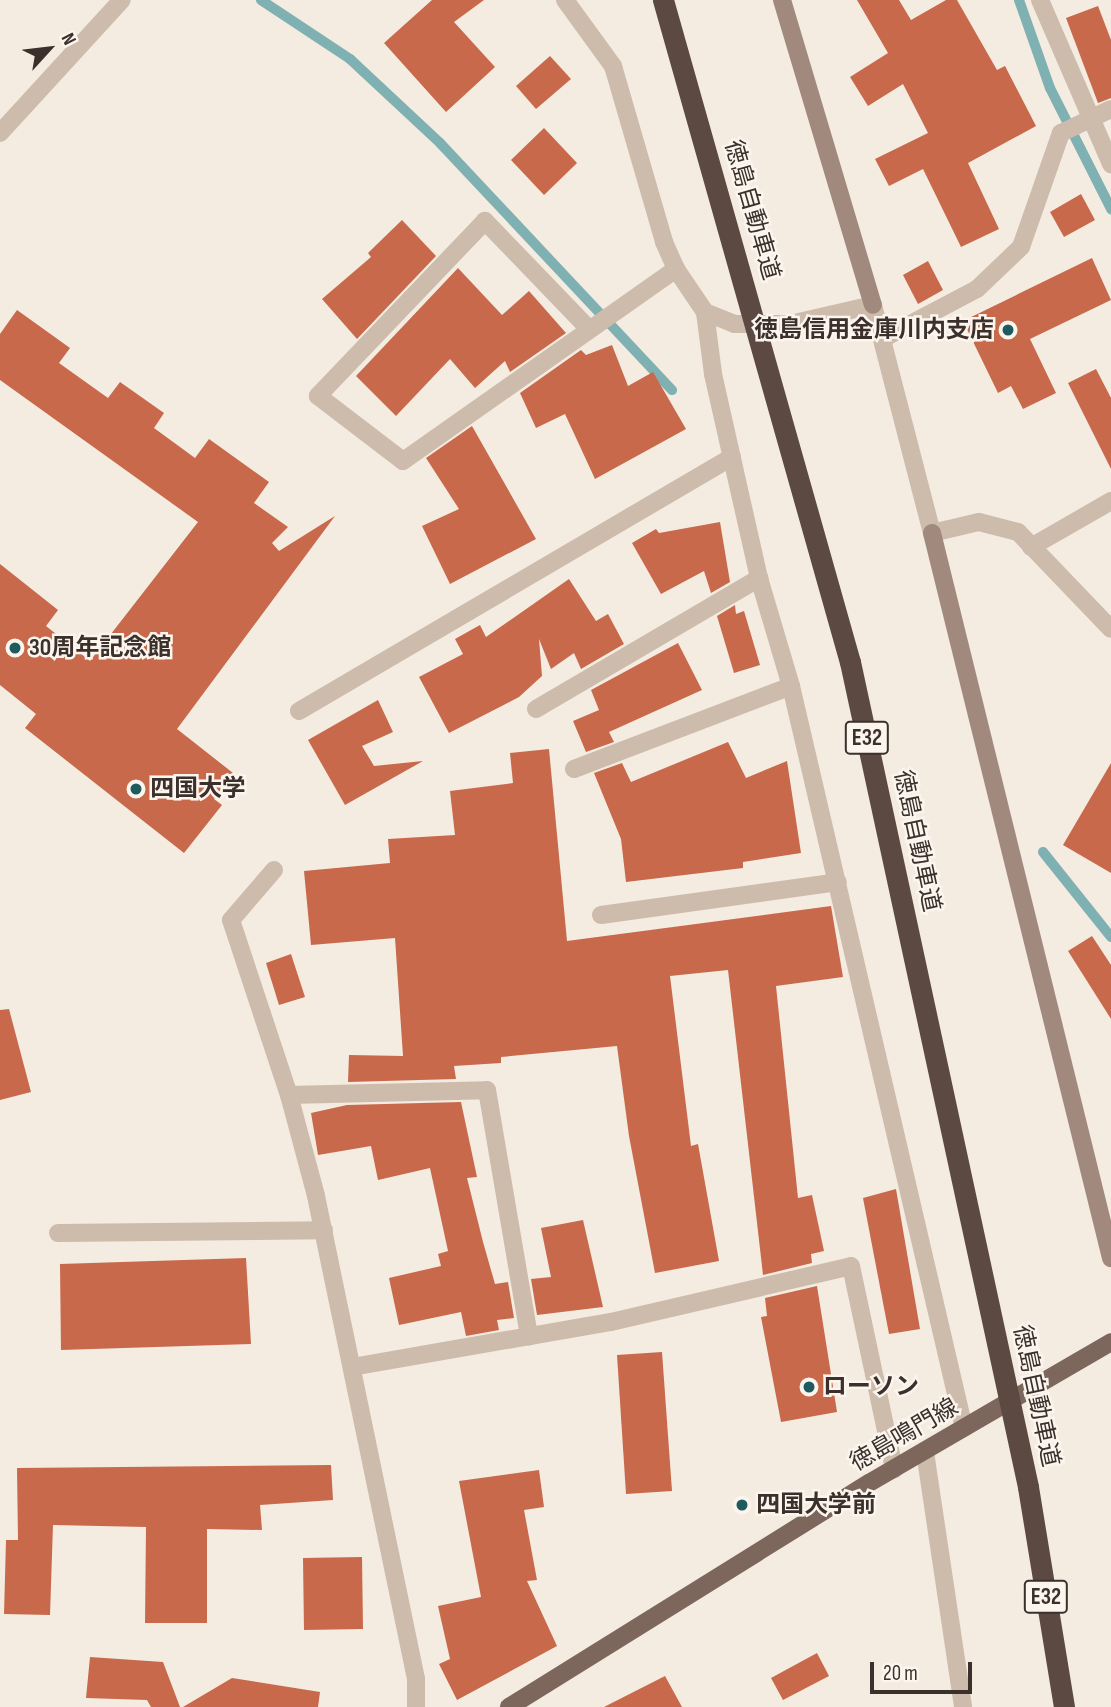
<!DOCTYPE html>
<html>
<head>
<meta charset="utf-8">
<style>
	body { margin:0 }
	#map { position:relative; width:1111px; height:1707px; overflow:hidden; background:#f4ebe1; font-family:"Sofia Sans Condensed","Noto Sans JP",sans-serif }
	div>[style] { position:absolute }
	.stream>* { height:10px; margin:-5px; padding:0 5px; transform-origin:5px; border-radius:5px; background:#7fb0b2 }
	.building>* { inset:0; background:#c8694b }
	.street>* { height:18px; margin:-9px; padding:0 9px; transform-origin:9px; border-radius:9px; background:#cdbbac }
	.secondary>* { height:18px; margin:-9px; padding:0 9px; transform-origin:9px; border-radius:9px; background:#a18a7d }
	.primary>* { height:18px; margin:-9px; padding:0 9px; transform-origin:9px; border-radius:9px; background:#7d675c }
	.highway>* { height:21px; margin:-10.5px; padding:0 10.5px; transform-origin:10.5px; border-radius:10.5px; background:#5c4a42 }
	.highway-bridge>* { height:21px; margin:-10.5px; padding:0 10.5px; transform-origin:10.5px; border-radius:10.5px; background:#5c4a42 }
	.dots>* { width:19px; height:19px; translate:-50% -50%; box-sizing:border-box; border:4px solid #fbf5ee; border-radius:50% }
	span { translate:-50% -50%; white-space:nowrap; text-align:center; line-height:1.15; -webkit-text-stroke:5px #fbf5ee; paint-order:stroke }
	.shield-label span { padding:2px 5px; background:#fbf5ee; border:2px solid; border-radius:5px; -webkit-text-stroke-width:0 }
	.shield-label { font-size:23px; color:#3b302b; font-weight:700 }
	.street-label { font-size:24px; color:#3b302b }
	.poi-label { font-size:24px; color:#3b302b; font-weight:700 }
	.right { translate:-100% -50%; text-align:right }
	.left { translate:0 -50%; text-align:left }
	.north { position:absolute; left:14px; top:14px; width:70px; height:70px; -webkit-text-stroke:5px #fbf5ee; paint-order:stroke; rotate:63deg; font-size:19px; font-weight:700; line-height:28px; text-align:center; color:#3b302b }
	.north::after { content:''; display:block; margin:auto; width:24px; height:32px; background:#3b302b; clip-path:polygon(50% 0,100% 100%,50% 72%,0 100%) }
	.scale { position:absolute; left:870px; top:1662px; width:102px; height:32px; box-sizing:border-box; border:4px solid #3b302b; border-top:0; padding-left:9px; font-size:21px; line-height:24px; white-space:nowrap; color:#3b302b; -webkit-text-stroke:5px #fbf5ee; paint-order:stroke }
</style>
</head>
<body>
<div id="map">
	<div class="stream">
		<i style="left:261px;top:0;width:107px;rotate:33.5deg"></i>
		<i style="left:350px;top:59px;width:123px;rotate:43deg"></i>
		<i style="left:440px;top:143px;width:339px;rotate:46.8deg"></i>
		<i style="left:1019px;top:0;width:93px;rotate:70.6deg"></i>
		<i style="left:1050px;top:88px;width:136px;rotate:63.2deg"></i>
		<i style="left:1043px;top:852px;width:109px;rotate:51.3deg"></i>
	</div>
	<div class="building">
		<i style="clip-path:polygon(432px 0,484px 0,454px 22px,495px 67px,446px 112px,384px 43px)"></i>
		<i style="clip-path:polygon(857px 0,899px 0,911px 20px,946px 0,957px 0,997px 70px,1005px 66px,1036px 126px,968px 163px,999px 229px,961px 247px,923px 169px,889px 186px,875px 159px,928px 133px,903px 84px,868px 106px,850px 77px,888px 53px)"></i>
		<i style="clip-path:polygon(1098px 6px,1111px 40px,1111px 98px,1098px 103px,1066px 18px)"></i>
		<i style="clip-path:polygon(550px 56px,571px 79px,536px 109px,516px 86px)"></i>
		<i style="clip-path:polygon(544px 128px,577px 163px,544px 195px,511px 160px)"></i>
		<i style="clip-path:polygon(1081px 194px,1095px 220px,1064px 237px,1050px 212px)"></i>
		<i style="clip-path:polygon(402px 220px,436px 256px,357px 339px,322px 299px,371px 257px,368px 253px)"></i>
		<i style="clip-path:polygon(1092px 258px,1111px 300px,1030px 339px,1056px 393px,1023px 409px,1011px 386px,998px 393px,963px 321px)"></i>
		<i style="clip-path:polygon(928px 261px,943px 290px,918px 304px,903px 275px)"></i>
		<i style="clip-path:polygon(458px 268px,502px 315px,529px 291px,566px 333px,510px 372px,505px 361px,475px 388px,450px 359px,396px 416px,356px 376px)"></i>
		<i style="clip-path:polygon(17px 310px,70px 348px,59px 363px,108px 398px,120px 382px,164px 413px,154px 428px,195px 458px,209px 439px,269px 482px,254px 503px,288px 527px,272px 543px,279px 551px,335px 516px,177px 729px,233px 773px,214px 799px,222px 805px,184px 853px,25px 728px,36px 714px,0 685px,0 564px,58px 610px,46px 626px,90px 661px,198px 522px,0 380px,0 334px)"></i>
		<i style="clip-path:polygon(612px 345px,628px 386px,653px 372px,686px 429px,595px 479px,565px 414px,536px 428px,520px 393px,581px 350px,586px 355px)"></i>
		<i style="clip-path:polygon(1096px 369px,1111px 398px,1111px 469px,1068px 383px)"></i>
		<i style="clip-path:polygon(472px 426px,536px 539px,450px 584px,422px 526px,459px 509px,426px 458px)"></i>
		<i style="clip-path:polygon(720px 522px,730px 582px,711px 593px,704px 571px,661px 594px,632px 543px,656px 529px,659px 533px)"></i>
		<i style="clip-path:polygon(569px 579px,596px 621px,608px 614px,624px 644px,581px 669px,574px 653px,551px 669px,539px 639px,542px 676px,519px 697px,449px 733px,419px 677px,463px 654px,455px 639px,480px 625px,486px 637px)"></i>
		<i style="clip-path:polygon(735px 605px,736px 614px,744px 611px,760px 665px,734px 673px,717px 616px)"></i>
		<i style="clip-path:polygon(678px 643px,702px 690px,609px 732px,614px 742px,586px 752px,573px 721px,599px 710px,591px 690px)"></i>
		<i style="clip-path:polygon(378px 700px,393px 732px,362px 746px,374px 766px,423px 761px,345px 805px,308px 740px)"></i>
		<i style="clip-path:polygon(728px 742px,746px 778px,787px 761px,801px 853px,743px 862px,743px 868px,626px 882px,621px 839px,594px 773px,622px 763px,631px 782px)"></i>
		<i style="clip-path:polygon(549px 749px,567px 941px,831px 906px,843px 977px,776px 986px,798px 1198px,812px 1195px,824px 1251px,811px 1254px,812px 1263px,763px 1275px,728px 970px,670px 976px,691px 1146px,698px 1144px,719px 1261px,655px 1273px,629px 1136px,617px 1046px,501px 1057px,501px 1063px,454px 1066px,456px 1079px,348px 1082px,349px 1055px,403px 1056px,395px 938px,311px 945px,304px 871px,390px 863px,388px 839px,455px 835px,450px 791px,513px 783px,510px 753px)"></i>
		<i style="clip-path:polygon(1111px 763px,1111px 873px,1063px 845px)"></i>
		<i style="clip-path:polygon(1092px 936px,1111px 965px,1111px 1019px,1068px 951px)"></i>
		<i style="clip-path:polygon(291px 954px,305px 997px,279px 1005px,266px 963px)"></i>
		<i style="clip-path:polygon(9px 1009px,31px 1092px,0 1100px,0 1010px)"></i>
		<i style="clip-path:polygon(461px 1102px,477px 1177px,467px 1178px,483px 1242px,495px 1284px,508px 1282px,514px 1318px,497px 1320px,499px 1330px,466px 1336px,461px 1312px,399px 1325px,389px 1278px,441px 1266px,438px 1254px,448px 1251px,430px 1168px,378px 1180px,371px 1146px,318px 1155px,311px 1113px,347px 1105px)"></i>
		<i style="clip-path:polygon(896px 1189px,920px 1329px,889px 1334px,863px 1198px)"></i>
		<i style="clip-path:polygon(583px 1220px,603px 1307px,537px 1315px,531px 1279px,551px 1277px,541px 1228px)"></i>
		<i style="clip-path:polygon(246px 1258px,251px 1344px,61px 1350px,60px 1264px)"></i>
		<i style="clip-path:polygon(817px 1286px,837px 1412px,781px 1422px,761px 1317px,767px 1316px,765px 1298px)"></i>
		<i style="clip-path:polygon(662px 1352px,672px 1491px,626px 1494px,617px 1355px)"></i>
		<i style="clip-path:polygon(331px 1465px,333px 1500px,260px 1505px,262px 1530px,207px 1529px,207px 1623px,145px 1623px,146px 1527px,53px 1525px,50px 1615px,4px 1614px,6px 1540px,18px 1540px,17px 1468px)"></i>
		<i style="clip-path:polygon(539px 1470px,544px 1507px,524px 1510px,537px 1580px,527px 1581px,557px 1646px,457px 1700px,439px 1664px,450px 1659px,438px 1606px,481px 1597px,459px 1481px)"></i>
		<i style="clip-path:polygon(362px 1557px,363px 1629px,304px 1630px,303px 1558px)"></i>
		<i style="clip-path:polygon(817px 1653px,829px 1676px,783px 1700px,771px 1678px)"></i>
		<i style="clip-path:polygon(90px 1657px,163px 1662px,180px 1707px,151px 1707px,147px 1700px,86px 1698px)"></i>
		<i style="clip-path:polygon(665px 1676px,682px 1707px,604px 1707px)"></i>
		<i style="clip-path:polygon(232px 1678px,320px 1692px,318px 1707px,183px 1707px)"></i>
	</div>
	<div class="street">
		<i style="left:565px;top:0;width:82px;rotate:54deg"></i>
		<i style="left:613px;top:66px;width:183px;rotate:73.8deg"></i>
		<i style="left:664px;top:242px;width:30px;rotate:66deg"></i>
		<i style="left:676px;top:269px;width:52px;rotate:56deg"></i>
		<i style="left:705px;top:312px;width:31px;rotate:22deg"></i>
		<i style="left:734px;top:324px;width:56px"></i>
		<i style="left:790px;top:324px;width:85px;rotate:-12.9deg"></i>
		<i style="left:873px;top:305px;width:236px;rotate:75.5deg"></i>
		<i style="left:932px;top:533px;width:48px;rotate:-13.2deg"></i>
		<i style="left:979px;top:522px;width:40px;rotate:14.4deg"></i>
		<i style="left:1018px;top:532px;width:134px;rotate:46.2deg"></i>
		<i style="left:1040px;top:0;width:179px;rotate:66.6deg"></i>
		<i style="left:0;top:133px;width:180px;rotate:-47.5deg"></i>
		<i style="left:705px;top:312px;width:63px;rotate:82.6deg"></i>
		<i style="left:713px;top:374px;width:209px;rotate:77.3deg"></i>
		<i style="left:759px;top:578px;width:113px;rotate:73.5deg"></i>
		<i style="left:791px;top:686px;width:762px;rotate:76.88deg"></i>
		<i style="left:588px;top:328px;width:149px;rotate:-133.9deg"></i>
		<i style="left:485px;top:221px;width:242px;rotate:133.7deg"></i>
		<i style="left:318px;top:396px;width:107px;rotate:37.4deg"></i>
		<i style="left:403px;top:461px;width:334px;rotate:-35.1deg"></i>
		<i style="left:882px;top:339px;width:107px;rotate:-27.8deg"></i>
		<i style="left:977px;top:289px;width:61px;rotate:-43.7deg"></i>
		<i style="left:1021px;top:247px;width:121px;rotate:-70.7deg"></i>
		<i style="left:1061px;top:133px;width:55px;rotate:-25.6deg"></i>
		<i style="left:1031px;top:547px;width:92px;rotate:-29.9deg"></i>
		<i style="left:536px;top:709px;width:259px;rotate:-30.4deg"></i>
		<i style="left:299px;top:711px;width:502px;rotate:-30.4deg"></i>
		<i style="left:574px;top:769px;width:232px;rotate:-20.9deg"></i>
		<i style="left:274px;top:870px;width:66px;rotate:130.7deg"></i>
		<i style="left:231px;top:920px;width:184px;rotate:71.7deg"></i>
		<i style="left:289px;top:1095px;width:105px;rotate:75deg"></i>
		<i style="left:316px;top:1196px;width:493px;rotate:78.3deg"></i>
		<i style="left:416px;top:1679px;width:28px;rotate:90deg"></i>
		<i style="left:601px;top:915px;width:239px;rotate:-7.9deg"></i>
		<i style="left:289px;top:1095px;width:198px;rotate:-1.4deg"></i>
		<i style="left:487px;top:1090px;width:250px;rotate:80.3deg"></i>
		<i style="left:58px;top:1233px;width:266px;rotate:-0.6deg"></i>
		<i style="left:352px;top:1367px;width:263px;rotate:-9.9deg"></i>
		<i style="left:611px;top:1322px;width:246px;rotate:-13.1deg"></i>
		<i style="left:851px;top:1266px;width:208px;rotate:78deg"></i>
		<i style="left:925px;top:1452px;width:258px;rotate:81.5deg"></i>
	</div>
	<div class="secondary">
		<i style="left:782px;top:0;width:318px;rotate:73.4deg"></i>
		<i style="left:932px;top:533px;width:747px;rotate:76.13deg"></i>
	</div>
	<div class="primary">
		<i style="left:509px;top:1707px;width:424px;rotate:-31.9deg"></i>
		<i style="left:869px;top:1483px;width:280px;rotate:-30.2deg"></i>
	</div>
	<div class="highway">
		<i style="left:1028px;top:1487px;width:223px;rotate:80.7deg"></i>
	</div>
	<div class="highway-bridge">
		<i style="left:663px;top:0;width:688px;rotate:74.23deg"></i>
		<i style="left:850px;top:662px;width:844px;rotate:77.82deg"></i>
	</div>
	<div class="dots">
		<i style="left:1008px;top:330px;background:#1f5a5e"></i>
		<i style="left:15px;top:648px;background:#1f5a5e"></i>
		<i style="left:136px;top:789px;background:#1f5a5e"></i>
		<i style="left:809px;top:1387px;background:#1f5a5e"></i>
		<i style="left:742px;top:1505px;background:#1f5a5e"></i>
	</div>
	<div class="shield-label">
		<span style="left:867px;top:738px">E32</span>
		<span style="left:1046px;top:1597px">E32</span>
	</div>
	<div class="street-label">
		<span style="left:752px;top:210px;rotate:74deg">徳島自動車道</span>
		<span style="left:917px;top:841px;rotate:78deg">徳島自動車道</span>
		<span style="left:1036px;top:1396px;rotate:78deg">徳島自動車道</span>
		<span style="left:904px;top:1435px;rotate:-30deg">徳島鳴門線</span>
	</div>
	<div class="poi-label">
		<span class="right" style="left:994px;top:330px">徳島信用金庫川内支店</span>
		<span class="left" style="left:29px;top:648px">30周年記念館</span>
		<span class="left" style="left:150px;top:789px">四国大学</span>
		<span class="left" style="left:823px;top:1387px">ローソン</span>
		<span class="left" style="left:756px;top:1505px">四国大学前</span>
	</div>
	<div class="north">N</div>
	<div class="scale">20 m</div>
</div>
</body>
</html>
